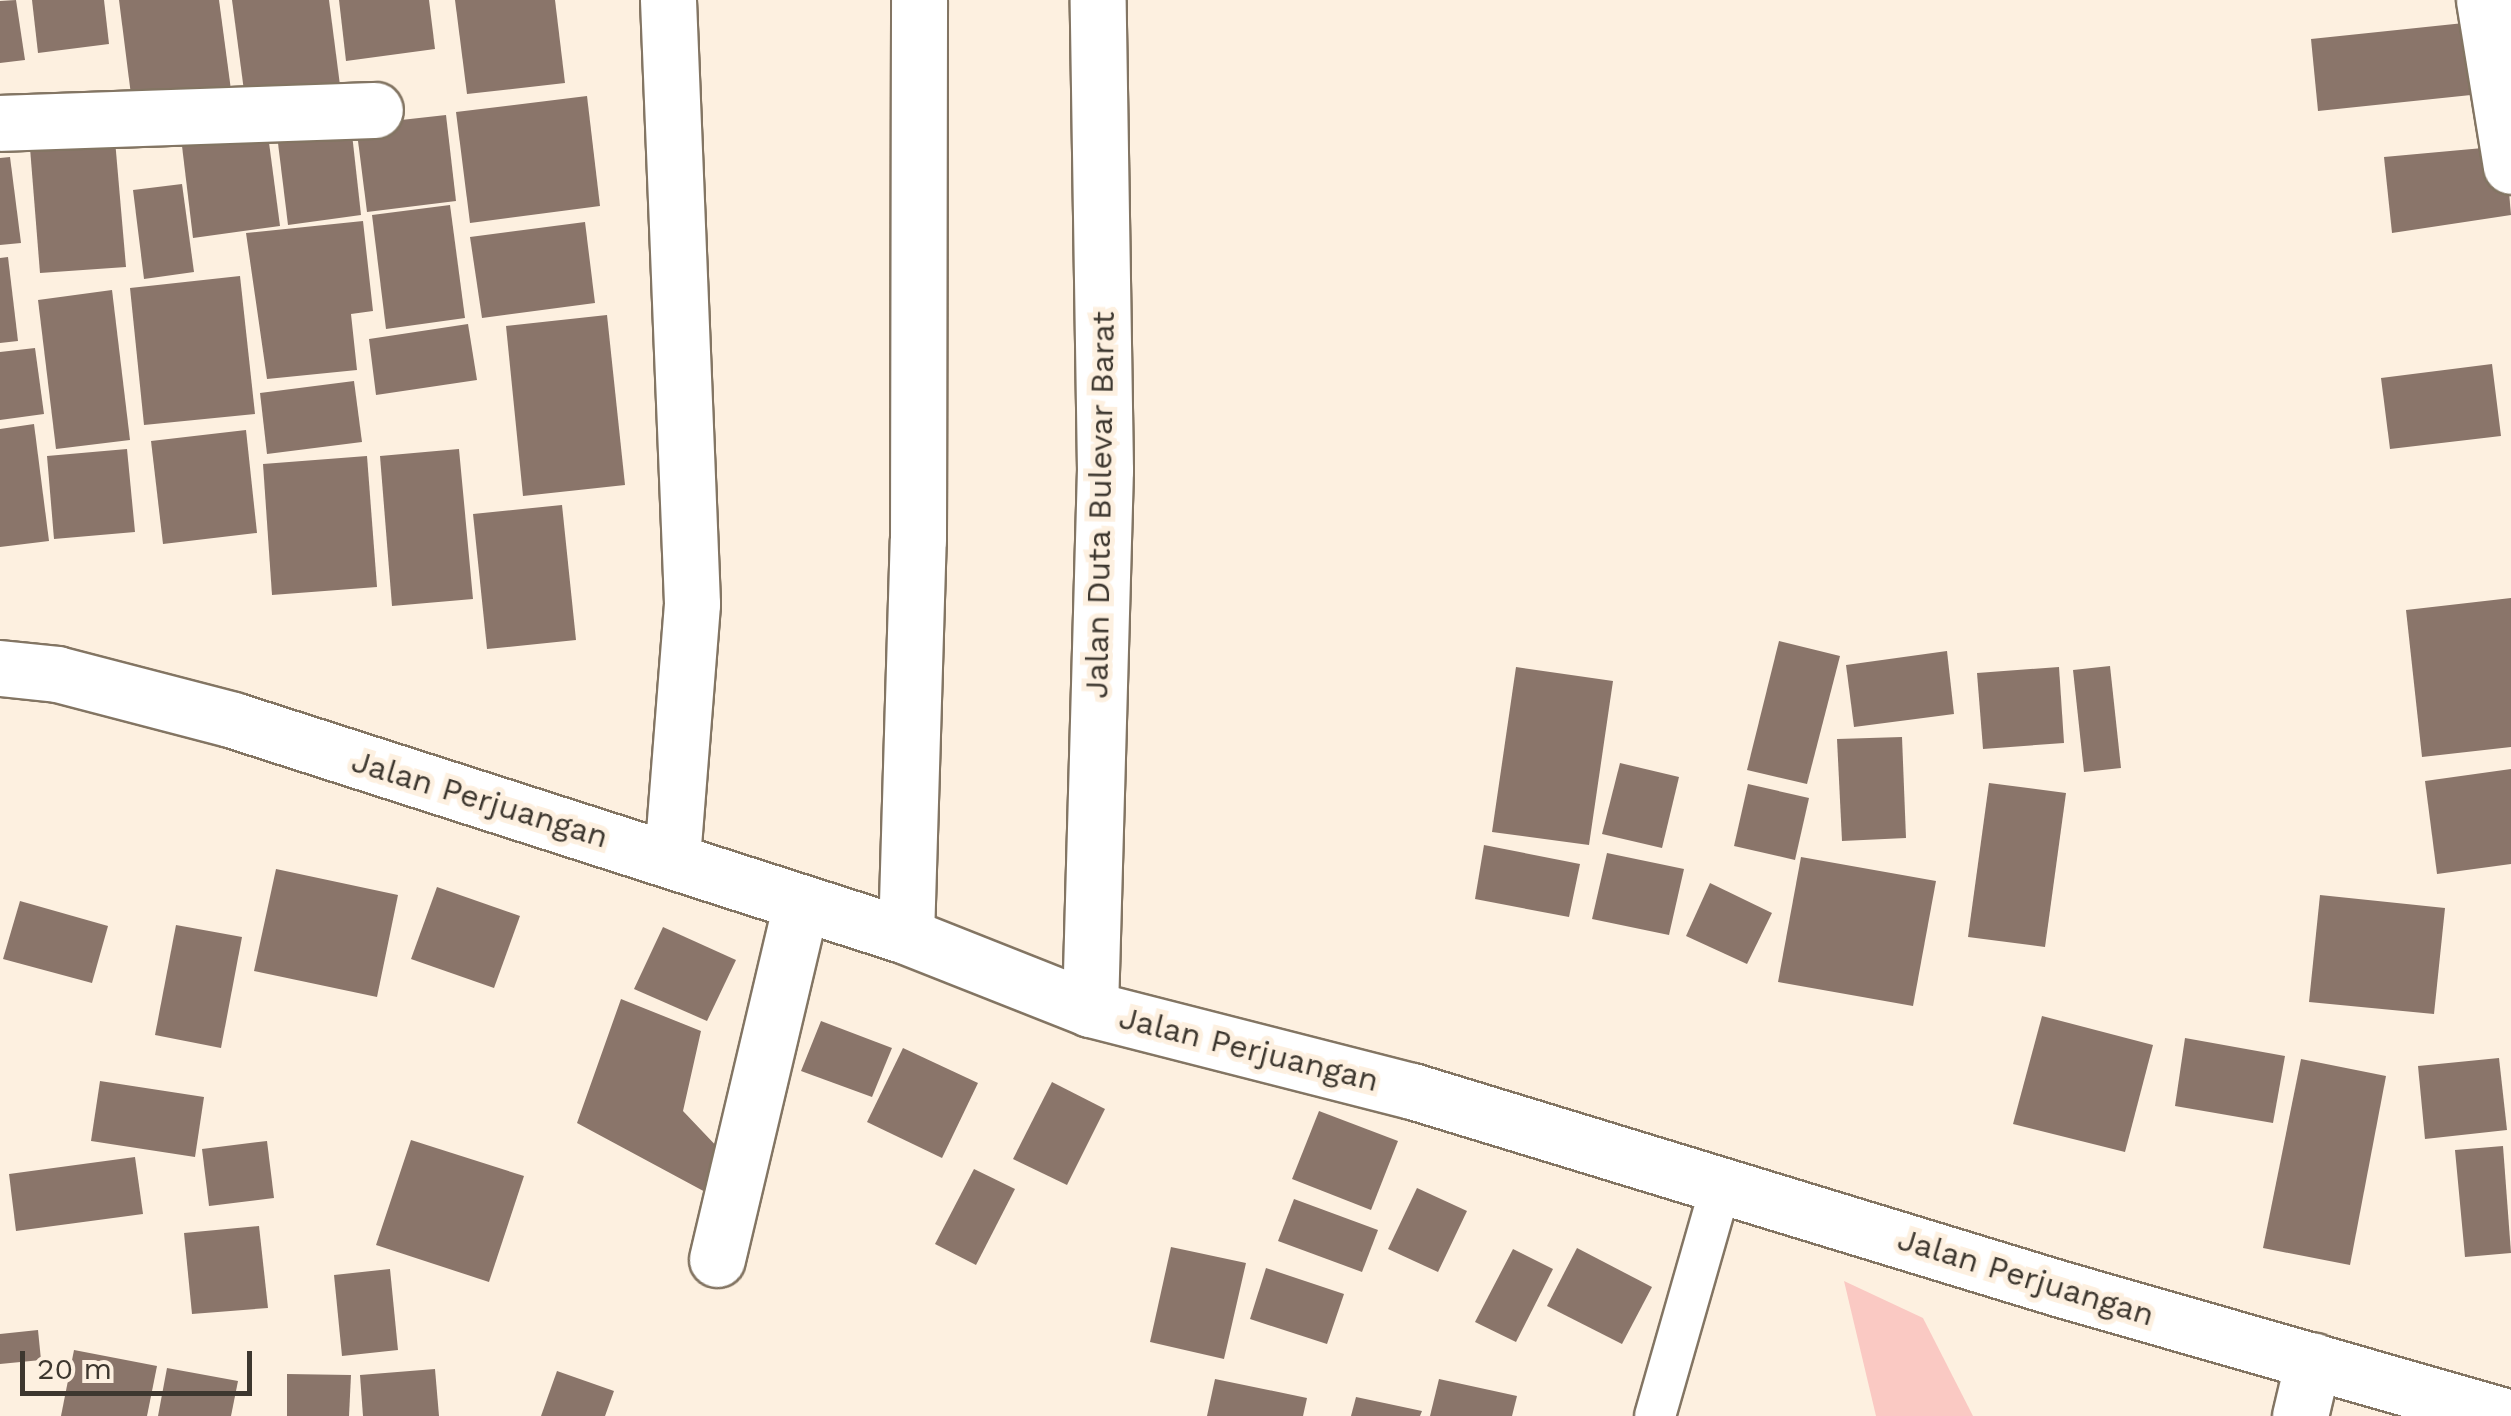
<!DOCTYPE html>
<html>
<head>
<meta charset="utf-8">
<style>
	body { margin:0 }
	#map { position:relative; width:2511px; height:1416px; overflow:hidden; background:#fdf0e0; font-family:"Work Sans",sans-serif }
	div>[style] { position:absolute }
	.green>* { inset:0; background:#fac9c3 }
	.building>* { inset:0; background:#8a756a }
	.roads { filter:drop-shadow(2px 0 #837563) drop-shadow(-2px 0 #837563) drop-shadow(0 2px #837563) drop-shadow(0 -2px #837563) }
	.lane>* { height:40px; margin:-20px; padding:0 20px; transform-origin:20px; border-radius:20px; background:#fff }
	.street>* { height:55px; margin:-27.5px; padding:0 27.5px; transform-origin:27.5px; border-radius:27.5px; background:#fff }
	.primary>* { height:55px; margin:-27.5px; padding:0 27.5px; transform-origin:27.5px; border-radius:27.5px; background:#fff }
	span { translate:-50% -50%; white-space:nowrap; text-align:center; line-height:1.15; -webkit-text-stroke:10px #fdf0e0; paint-order:stroke }
	.street-label { font-size:32px; color:#3d372f }
	.scale { position:absolute; left:20px; top:1351px; width:232px; height:45px; box-sizing:border-box; border:5px solid #3d372f; border-top:0; padding-left:12px; font-size:30px; line-height:35px; white-space:nowrap; color:#3d372f; -webkit-text-stroke:8px #fdf0e0; paint-order:stroke }
</style>
</head>
<body>
<div id="map">
	<div class="green">
		<i style="clip-path:polygon(1844px 1281px,1923px 1318px,1973px 1416px,1876px 1416px)"></i>
	</div>
	<div class="building">
		<i style="clip-path:polygon(16px 0,25px 60px,0 63px,0 1px)"></i>
		<i style="clip-path:polygon(32px 0,104px 0,109px 44px,38px 53px)"></i>
		<i style="clip-path:polygon(119px 0,219px 0,231px 90px,132px 103px)"></i>
		<i style="clip-path:polygon(232px 0,329px 0,341px 93px,246px 106px)"></i>
		<i style="clip-path:polygon(339px 0,429px 0,435px 49px,346px 61px)"></i>
		<i style="clip-path:polygon(455px 0,555px 0,565px 83px,467px 94px)"></i>
		<i style="clip-path:polygon(2464px 23px,2471px 95px,2318px 111px,2311px 39px)"></i>
		<i style="clip-path:polygon(587px 96px,600px 206px,470px 223px,456px 112px)"></i>
		<i style="clip-path:polygon(446px 115px,456px 201px,367px 212px,356px 125px)"></i>
		<i style="clip-path:polygon(351px 125px,361px 215px,288px 225px,277px 135px)"></i>
		<i style="clip-path:polygon(268px 135px,280px 226px,193px 238px,182px 146px)"></i>
		<i style="clip-path:polygon(115px 140px,126px 267px,40px 273px,30px 148px)"></i>
		<i style="clip-path:polygon(2505px 146px,2511px 215px,2392px 233px,2384px 157px)"></i>
		<i style="clip-path:polygon(10px 157px,21px 243px,0 245px,0 158px)"></i>
		<i style="clip-path:polygon(182px 184px,194px 272px,144px 279px,133px 190px)"></i>
		<i style="clip-path:polygon(450px 205px,465px 318px,386px 329px,372px 215px)"></i>
		<i style="clip-path:polygon(363px 221px,373px 311px,351px 314px,357px 370px,267px 379px,246px 233px)"></i>
		<i style="clip-path:polygon(585px 222px,595px 303px,482px 318px,470px 237px)"></i>
		<i style="clip-path:polygon(8px 257px,18px 341px,0 343px,0 258px)"></i>
		<i style="clip-path:polygon(240px 276px,255px 414px,144px 425px,130px 288px)"></i>
		<i style="clip-path:polygon(112px 290px,130px 440px,56px 449px,38px 300px)"></i>
		<i style="clip-path:polygon(607px 315px,625px 485px,523px 496px,506px 326px)"></i>
		<i style="clip-path:polygon(468px 324px,477px 380px,376px 395px,369px 339px)"></i>
		<i style="clip-path:polygon(35px 348px,44px 414px,0 420px,0 352px)"></i>
		<i style="clip-path:polygon(2492px 364px,2501px 436px,2390px 449px,2381px 378px)"></i>
		<i style="clip-path:polygon(354px 381px,362px 442px,267px 454px,260px 393px)"></i>
		<i style="clip-path:polygon(34px 424px,49px 541px,0 547px,0 429px)"></i>
		<i style="clip-path:polygon(246px 430px,257px 533px,163px 544px,151px 441px)"></i>
		<i style="clip-path:polygon(127px 449px,135px 532px,54px 539px,47px 456px)"></i>
		<i style="clip-path:polygon(459px 449px,473px 599px,392px 606px,380px 456px)"></i>
		<i style="clip-path:polygon(367px 456px,377px 587px,272px 595px,263px 464px)"></i>
		<i style="clip-path:polygon(562px 505px,576px 640px,487px 649px,473px 514px)"></i>
		<i style="clip-path:polygon(2511px 598px,2511px 747px,2422px 757px,2406px 610px)"></i>
		<i style="clip-path:polygon(1779px 641px,1840px 656px,1807px 784px,1747px 770px)"></i>
		<i style="clip-path:polygon(1947px 651px,1954px 714px,1854px 727px,1846px 665px)"></i>
		<i style="clip-path:polygon(2110px 666px,2121px 768px,2084px 772px,2073px 670px)"></i>
		<i style="clip-path:polygon(1516px 667px,1613px 681px,1589px 845px,1492px 832px)"></i>
		<i style="clip-path:polygon(2059px 667px,2064px 743px,1983px 749px,1977px 673px)"></i>
		<i style="clip-path:polygon(1902px 737px,1906px 838px,1842px 841px,1837px 739px)"></i>
		<i style="clip-path:polygon(1620px 763px,1679px 777px,1662px 848px,1602px 834px)"></i>
		<i style="clip-path:polygon(2511px 769px,2511px 864px,2437px 874px,2425px 781px)"></i>
		<i style="clip-path:polygon(1989px 783px,2066px 793px,2045px 947px,1968px 937px)"></i>
		<i style="clip-path:polygon(1748px 784px,1809px 798px,1795px 860px,1734px 846px)"></i>
		<i style="clip-path:polygon(1484px 845px,1580px 864px,1569px 917px,1475px 899px)"></i>
		<i style="clip-path:polygon(1607px 853px,1684px 869px,1669px 935px,1592px 919px)"></i>
		<i style="clip-path:polygon(1801px 857px,1936px 881px,1913px 1006px,1778px 982px)"></i>
		<i style="clip-path:polygon(276px 869px,398px 895px,377px 997px,254px 971px)"></i>
		<i style="clip-path:polygon(1710px 883px,1772px 913px,1747px 964px,1686px 936px)"></i>
		<i style="clip-path:polygon(437px 887px,520px 916px,494px 988px,411px 959px)"></i>
		<i style="clip-path:polygon(2320px 895px,2445px 908px,2434px 1014px,2309px 1002px)"></i>
		<i style="clip-path:polygon(20px 901px,108px 926px,92px 983px,3px 959px)"></i>
		<i style="clip-path:polygon(176px 925px,242px 937px,221px 1048px,155px 1035px)"></i>
		<i style="clip-path:polygon(663px 927px,736px 960px,707px 1021px,634px 989px)"></i>
		<i style="clip-path:polygon(621px 999px,701px 1031px,683px 1111px,722px 1152px,709px 1194px,577px 1123px)"></i>
		<i style="clip-path:polygon(2042px 1016px,2153px 1045px,2125px 1152px,2013px 1124px)"></i>
		<i style="clip-path:polygon(821px 1021px,892px 1048px,872px 1097px,801px 1071px)"></i>
		<i style="clip-path:polygon(2185px 1038px,2285px 1056px,2273px 1123px,2175px 1106px)"></i>
		<i style="clip-path:polygon(903px 1048px,978px 1083px,942px 1158px,867px 1122px)"></i>
		<i style="clip-path:polygon(2499px 1058px,2507px 1130px,2425px 1139px,2418px 1066px)"></i>
		<i style="clip-path:polygon(2301px 1059px,2386px 1076px,2350px 1265px,2263px 1248px)"></i>
		<i style="clip-path:polygon(100px 1081px,204px 1097px,195px 1157px,91px 1141px)"></i>
		<i style="clip-path:polygon(1052px 1082px,1105px 1109px,1067px 1185px,1013px 1159px)"></i>
		<i style="clip-path:polygon(1319px 1111px,1398px 1141px,1371px 1210px,1292px 1179px)"></i>
		<i style="clip-path:polygon(411px 1140px,524px 1176px,489px 1282px,376px 1245px)"></i>
		<i style="clip-path:polygon(267px 1141px,274px 1198px,209px 1206px,202px 1149px)"></i>
		<i style="clip-path:polygon(2503px 1146px,2511px 1253px,2465px 1257px,2455px 1150px)"></i>
		<i style="clip-path:polygon(135px 1157px,143px 1214px,16px 1231px,9px 1174px)"></i>
		<i style="clip-path:polygon(974px 1169px,1015px 1189px,976px 1265px,935px 1244px)"></i>
		<i style="clip-path:polygon(1417px 1188px,1467px 1211px,1438px 1272px,1388px 1249px)"></i>
		<i style="clip-path:polygon(1294px 1199px,1378px 1230px,1362px 1272px,1278px 1241px)"></i>
		<i style="clip-path:polygon(259px 1226px,268px 1308px,192px 1314px,184px 1233px)"></i>
		<i style="clip-path:polygon(1171px 1247px,1246px 1263px,1224px 1359px,1150px 1342px)"></i>
		<i style="clip-path:polygon(1577px 1248px,1652px 1287px,1622px 1344px,1547px 1306px)"></i>
		<i style="clip-path:polygon(1513px 1249px,1553px 1269px,1516px 1342px,1475px 1322px)"></i>
		<i style="clip-path:polygon(1266px 1268px,1344px 1294px,1327px 1344px,1250px 1319px)"></i>
		<i style="clip-path:polygon(390px 1269px,398px 1350px,342px 1356px,334px 1275px)"></i>
		<i style="clip-path:polygon(38px 1330px,41px 1360px,0 1364px,0 1334px)"></i>
		<i style="clip-path:polygon(74px 1350px,157px 1366px,147px 1416px,61px 1416px)"></i>
		<i style="clip-path:polygon(167px 1368px,238px 1381px,231px 1416px,158px 1416px)"></i>
		<i style="clip-path:polygon(435px 1369px,439px 1416px,363px 1416px,360px 1375px)"></i>
		<i style="clip-path:polygon(557px 1371px,614px 1391px,605px 1416px,541px 1416px)"></i>
		<i style="clip-path:polygon(287px 1374px,351px 1375px,349px 1416px,287px 1416px)"></i>
		<i style="clip-path:polygon(1215px 1379px,1307px 1398px,1303px 1416px,1207px 1416px)"></i>
		<i style="clip-path:polygon(1439px 1379px,1517px 1396px,1512px 1416px,1430px 1416px)"></i>
		<i style="clip-path:polygon(1356px 1397px,1422px 1411px,1420px 1416px,1351px 1416px)"></i>
	</div>
	<div class="roads">
		<div class="lane">
			<i style="left:1655px;top:1416px;width:239px;rotate:-74deg"></i>
		</div>
		<div class="street">
			<i style="left:668px;top:0;width:604px;rotate:87.72deg"></i>
			<i style="left:692px;top:604px;width:254px;rotate:94.5deg"></i>
			<i style="left:2484px;top:0;width:168px;rotate:80.8deg"></i>
			<i style="left:0;top:123px;width:375px;rotate:-2deg"></i>
			<i style="left:906px;top:936px;width:396px;rotate:-88.3deg"></i>
			<i style="left:918px;top:540px;width:540px;rotate:-89.89deg"></i>
			<i style="left:1090px;top:1009px;width:539px;rotate:-88.41deg"></i>
			<i style="left:1105px;top:470px;width:470px;rotate:-90.9deg"></i>
			<i style="left:717px;top:1259px;width:365px;rotate:-76.7deg"></i>
			<i style="left:2300px;top:1416px;width:57px;rotate:-76.7deg"></i>
		</div>
		<div class="primary">
			<i style="left:0;top:668px;width:57px;rotate:6deg"></i>
			<i style="left:57px;top:674px;width:182px;rotate:14.6deg"></i>
			<i style="left:233px;top:720px;width:707px;rotate:17.79deg"></i>
			<i style="left:906px;top:936px;width:198px;rotate:21.6deg"></i>
			<i style="left:1090px;top:1009px;width:332px;rotate:14.3deg"></i>
			<i style="left:1412px;top:1091px;width:679px;rotate:16.97deg"></i>
			<i style="left:2061px;top:1289px;width:462px;rotate:16deg"></i>
		</div>
	</div>
	<div class="street-label">
		<span style="left:1100px;top:505px;rotate:-89deg">Jalan Duta Bulevar Barat</span>
		<span style="left:480px;top:799px;rotate:17deg">Jalan Perjuangan</span>
		<span style="left:1249px;top:1049px;rotate:14deg">Jalan Perjuangan</span>
		<span style="left:2026px;top:1277px;rotate:17deg">Jalan Perjuangan</span>
	</div>
	<div class="scale">20 m</div>
</div>
</body>
</html>
